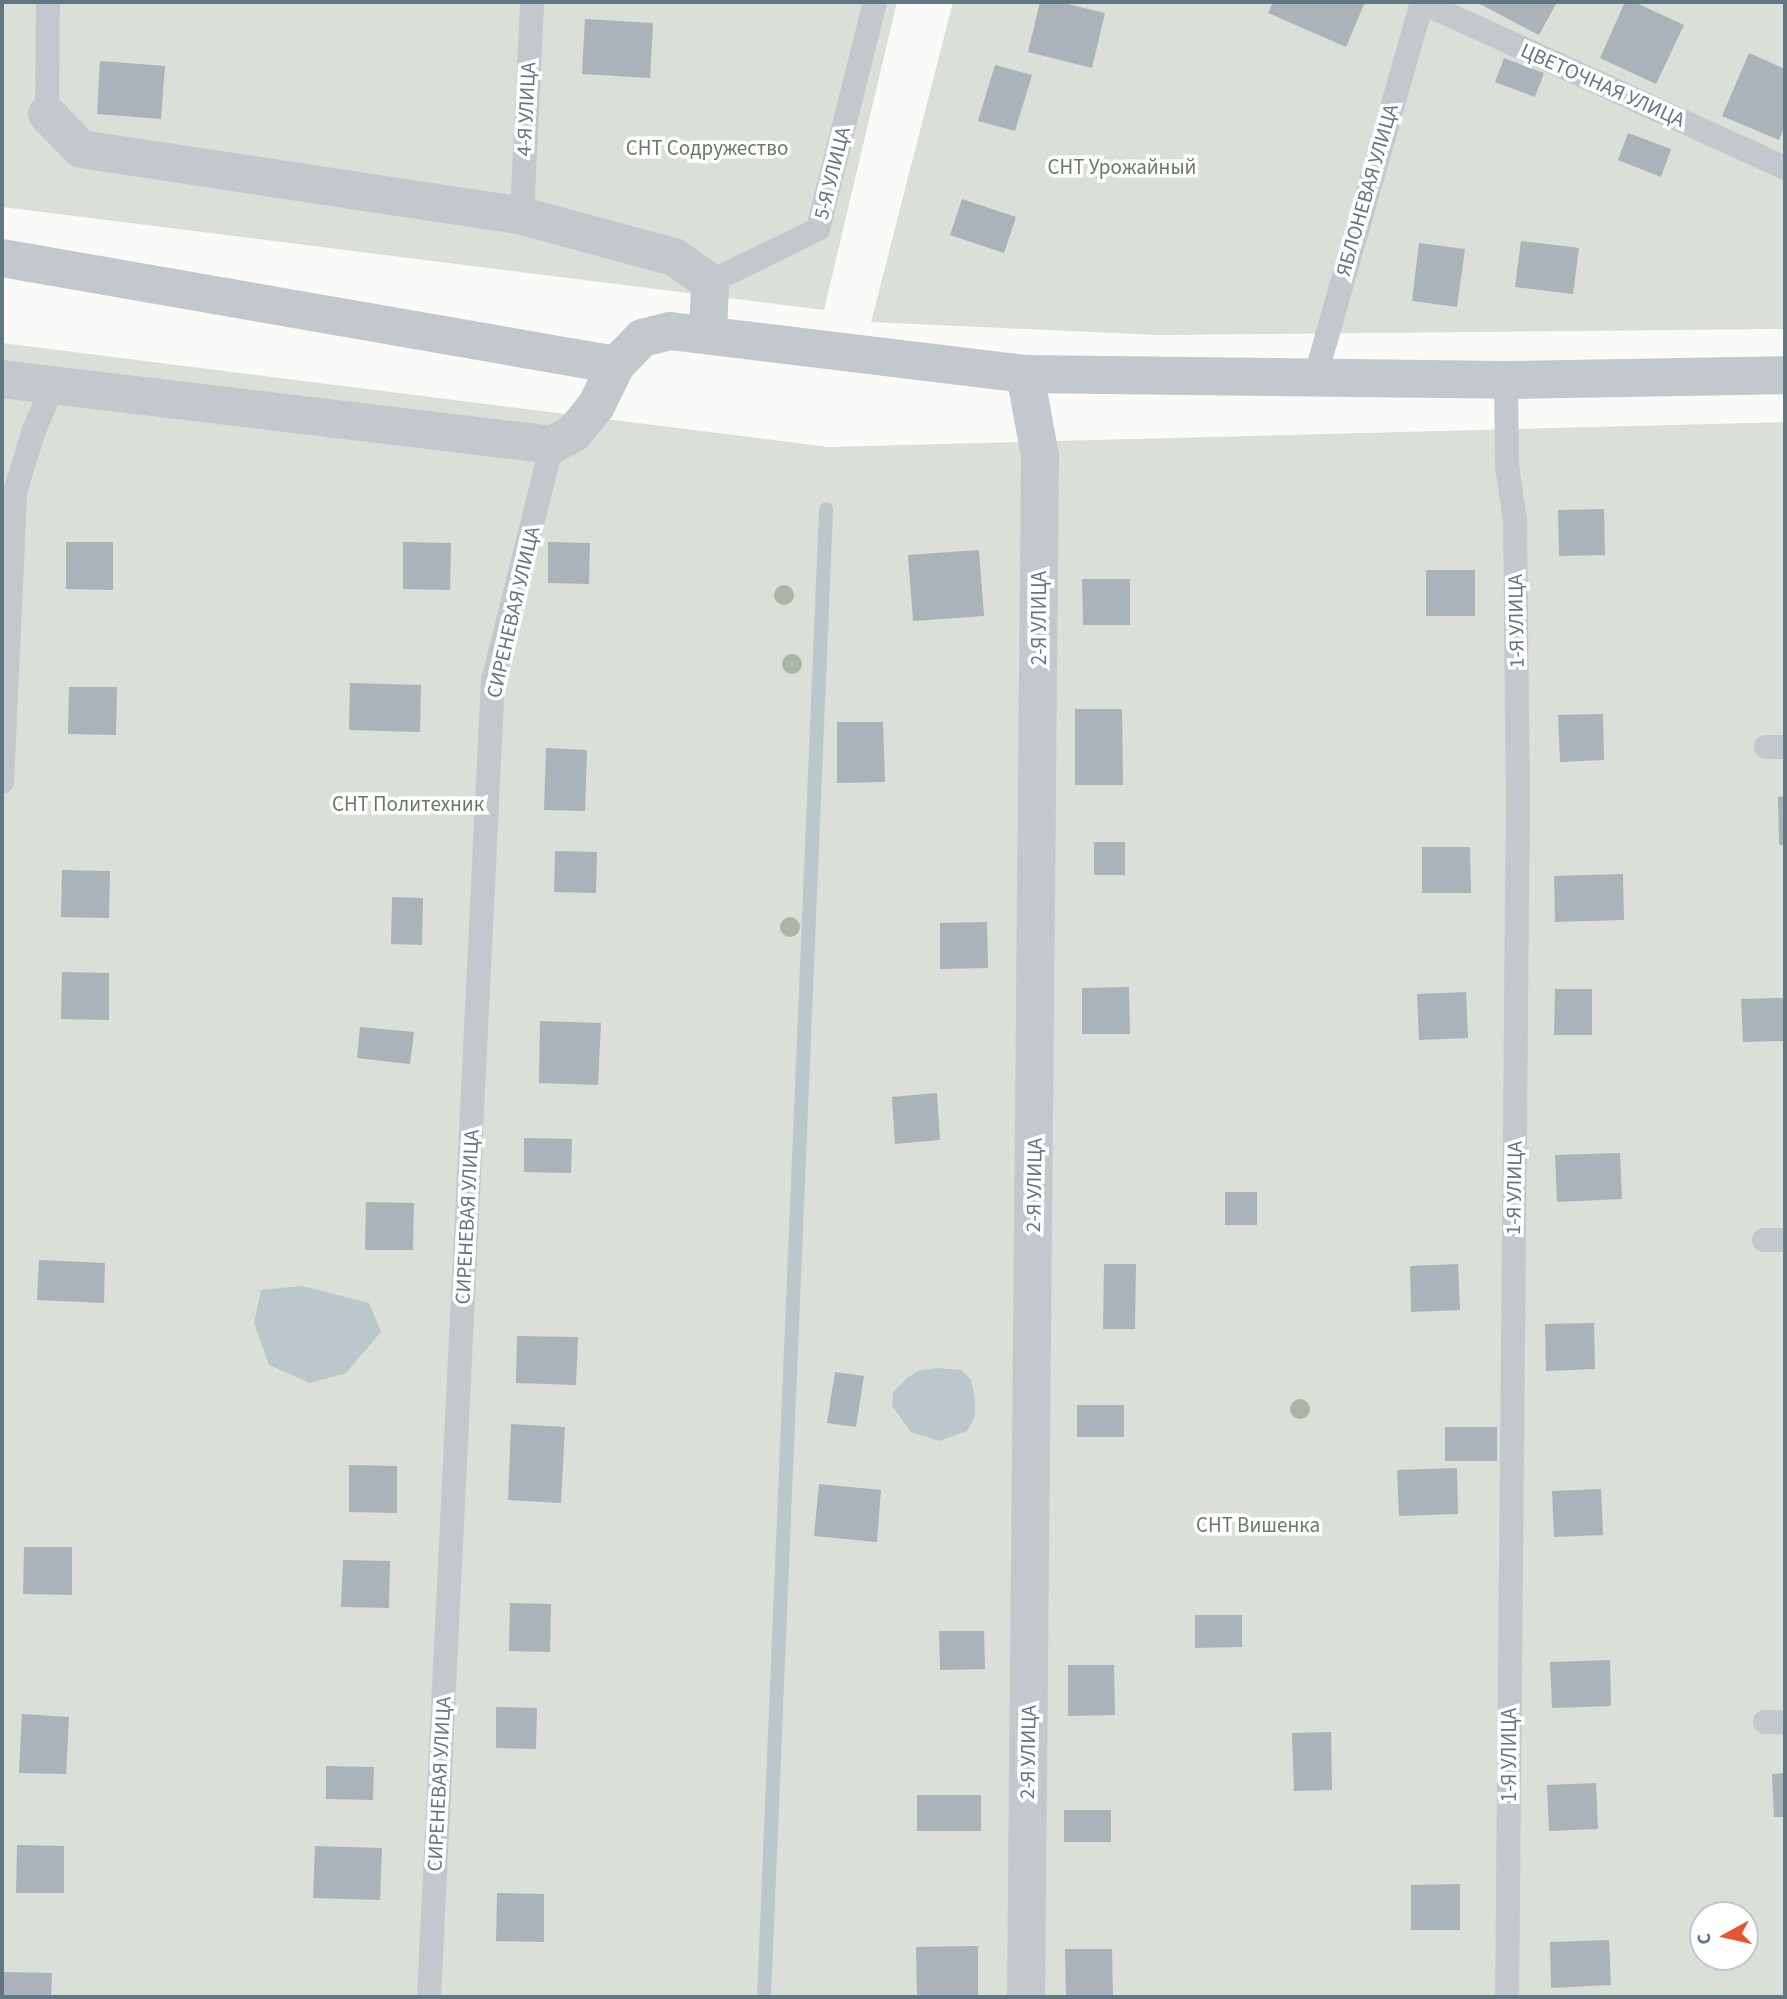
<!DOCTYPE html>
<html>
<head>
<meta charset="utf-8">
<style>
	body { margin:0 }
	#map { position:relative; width:1787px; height:1999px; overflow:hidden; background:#fafaf8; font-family:"Source Sans 3",sans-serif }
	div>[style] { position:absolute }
	.green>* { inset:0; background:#dadfd7 }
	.water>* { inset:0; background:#bbc7cb }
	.stream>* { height:14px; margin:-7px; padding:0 7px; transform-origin:7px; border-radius:7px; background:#bbc7cb }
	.building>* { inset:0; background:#aab3b9 }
	.service>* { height:24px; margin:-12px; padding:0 12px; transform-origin:12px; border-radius:12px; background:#c3c8cc }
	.minor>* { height:38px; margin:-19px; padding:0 19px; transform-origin:19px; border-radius:19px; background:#c3c8cc }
	.trees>* { width:20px; height:20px; margin:-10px; border-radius:50%; background:#aab4a7 }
	span { translate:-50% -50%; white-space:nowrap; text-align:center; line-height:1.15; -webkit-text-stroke:7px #fff; paint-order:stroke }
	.street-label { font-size:21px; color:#657683 }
	.park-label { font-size:21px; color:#687a64 }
	.frame { position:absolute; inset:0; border:4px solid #657683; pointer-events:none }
	.north { position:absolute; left:1689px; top:1901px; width:70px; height:70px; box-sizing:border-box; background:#fff; border:2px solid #c1c8cd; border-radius:50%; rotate:262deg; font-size:19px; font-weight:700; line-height:28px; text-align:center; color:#657683 }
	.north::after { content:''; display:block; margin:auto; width:24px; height:32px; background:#e4572e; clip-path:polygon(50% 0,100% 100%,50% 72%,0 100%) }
</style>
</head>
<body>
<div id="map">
	<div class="green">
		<i style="clip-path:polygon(2px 2px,897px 2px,824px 310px,2px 207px)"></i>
		<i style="clip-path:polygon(953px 2px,1785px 2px,1785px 329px,1157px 335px,871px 322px)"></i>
		<i style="clip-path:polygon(evenodd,2px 343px,829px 447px,1785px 422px,1785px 1997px,2px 1997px,2px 343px,1703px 1915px,1745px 1915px,1745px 1957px,1703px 1957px,1703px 1915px)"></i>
	</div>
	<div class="water">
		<i style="clip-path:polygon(302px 1286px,369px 1303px,381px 1332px,346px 1373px,310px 1383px,269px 1365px,254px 1323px,261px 1290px)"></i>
		<i style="clip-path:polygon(936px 1368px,961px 1370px,971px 1379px,975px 1400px,975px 1416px,967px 1431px,939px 1441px,911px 1432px,892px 1406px,893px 1392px,907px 1378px,918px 1371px)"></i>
	</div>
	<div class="stream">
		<i style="left:764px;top:1997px;width:1489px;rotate:-87.61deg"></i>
	</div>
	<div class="building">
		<i style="clip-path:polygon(1040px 2px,1059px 2px,1105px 13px,1092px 68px,1028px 52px)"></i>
		<i style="clip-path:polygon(1273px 2px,1365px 2px,1346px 47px,1268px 13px)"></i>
		<i style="clip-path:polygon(1476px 2px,1557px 2px,1539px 35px)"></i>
		<i style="clip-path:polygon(1625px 2px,1634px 2px,1684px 25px,1656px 84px,1600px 58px)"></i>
		<i style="clip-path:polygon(585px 19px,653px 23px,650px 78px,582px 74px)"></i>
		<i style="clip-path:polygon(1749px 53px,1785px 69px,1785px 125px,1779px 140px,1722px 116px)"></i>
		<i style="clip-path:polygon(1504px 58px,1544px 73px,1535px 97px,1495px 82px)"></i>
		<i style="clip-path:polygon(100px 61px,165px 66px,161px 119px,97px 114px)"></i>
		<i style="clip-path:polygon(995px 65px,1032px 75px,1015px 131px,978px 121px)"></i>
		<i style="clip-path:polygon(1628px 133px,1671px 149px,1661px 177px,1618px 160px)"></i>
		<i style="clip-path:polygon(962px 199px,1016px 217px,1004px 253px,950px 235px)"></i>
		<i style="clip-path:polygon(1521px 241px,1579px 248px,1573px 294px,1515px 287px)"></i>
		<i style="clip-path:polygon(1419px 243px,1465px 249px,1457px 307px,1412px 301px)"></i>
		<i style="clip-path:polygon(1604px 509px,1605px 555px,1559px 556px,1558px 510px)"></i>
		<i style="clip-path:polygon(66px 542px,113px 542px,113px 590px,66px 589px)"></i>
		<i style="clip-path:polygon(403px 542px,451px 543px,450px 590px,403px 589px)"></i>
		<i style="clip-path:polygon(548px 542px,590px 543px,589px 584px,548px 583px)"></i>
		<i style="clip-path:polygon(979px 550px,984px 616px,913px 621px,908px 555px)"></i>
		<i style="clip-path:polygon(1426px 570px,1475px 570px,1475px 616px,1426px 616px)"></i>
		<i style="clip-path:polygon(1082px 579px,1130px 579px,1130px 625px,1083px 625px)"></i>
		<i style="clip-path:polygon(350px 683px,421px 685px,420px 732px,349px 730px)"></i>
		<i style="clip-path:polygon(69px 687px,117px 687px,116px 735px,68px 734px)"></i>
		<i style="clip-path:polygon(1075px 709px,1122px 709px,1123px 785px,1075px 785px)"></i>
		<i style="clip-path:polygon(1603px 714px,1604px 760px,1560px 762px,1558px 715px)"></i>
		<i style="clip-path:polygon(837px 722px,883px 722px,885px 782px,837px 783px)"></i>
		<i style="clip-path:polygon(546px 748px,587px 750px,585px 811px,544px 810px)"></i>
		<i style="clip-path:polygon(1785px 796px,1785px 845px,1779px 845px,1778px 797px)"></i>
		<i style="clip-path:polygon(1094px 842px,1125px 842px,1125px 875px,1094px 875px)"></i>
		<i style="clip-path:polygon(1422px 847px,1470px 847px,1471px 893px,1422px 893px)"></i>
		<i style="clip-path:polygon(555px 851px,597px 852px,596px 893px,554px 892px)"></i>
		<i style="clip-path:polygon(62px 870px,110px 871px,109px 918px,61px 917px)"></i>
		<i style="clip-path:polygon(1623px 874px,1624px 920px,1555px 922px,1554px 876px)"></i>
		<i style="clip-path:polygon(392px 897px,423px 898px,422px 945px,391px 944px)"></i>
		<i style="clip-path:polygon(987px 922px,988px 968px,940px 969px,940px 923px)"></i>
		<i style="clip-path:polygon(62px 972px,109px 973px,109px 1020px,61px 1019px)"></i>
		<i style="clip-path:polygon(1129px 987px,1130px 1034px,1082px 1034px,1082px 988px)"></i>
		<i style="clip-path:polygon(1555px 989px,1592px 989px,1592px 1035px,1554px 1035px)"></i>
		<i style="clip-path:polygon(1466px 992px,1468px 1038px,1419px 1040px,1417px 994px)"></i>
		<i style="clip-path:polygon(1785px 998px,1785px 1041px,1743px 1042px,1741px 999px)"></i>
		<i style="clip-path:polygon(540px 1021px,601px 1023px,598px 1085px,539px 1083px)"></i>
		<i style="clip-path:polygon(360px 1027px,414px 1032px,410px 1064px,357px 1058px)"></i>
		<i style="clip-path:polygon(937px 1093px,940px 1140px,895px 1144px,892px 1097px)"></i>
		<i style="clip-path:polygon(524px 1138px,572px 1139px,571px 1173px,524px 1172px)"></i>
		<i style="clip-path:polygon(1620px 1153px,1622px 1199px,1557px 1202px,1555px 1155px)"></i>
		<i style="clip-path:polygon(1225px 1192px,1257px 1192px,1257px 1225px,1225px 1225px)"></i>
		<i style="clip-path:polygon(366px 1202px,414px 1203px,413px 1250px,365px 1250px)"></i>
		<i style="clip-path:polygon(39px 1260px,105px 1263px,104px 1303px,37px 1300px)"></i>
		<i style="clip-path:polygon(1104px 1264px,1136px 1264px,1135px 1329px,1103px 1329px)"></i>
		<i style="clip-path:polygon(1458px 1264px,1460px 1310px,1411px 1312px,1410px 1266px)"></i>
		<i style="clip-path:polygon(1594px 1323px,1595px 1369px,1546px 1371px,1545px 1324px)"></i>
		<i style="clip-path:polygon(517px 1336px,578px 1337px,576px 1385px,516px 1383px)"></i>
		<i style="clip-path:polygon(835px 1372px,864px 1376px,856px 1427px,827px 1423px)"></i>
		<i style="clip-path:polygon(1077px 1405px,1124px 1405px,1124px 1437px,1077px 1437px)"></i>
		<i style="clip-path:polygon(511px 1424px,565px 1427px,561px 1503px,508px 1500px)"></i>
		<i style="clip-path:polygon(1445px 1427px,1497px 1427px,1497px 1461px,1445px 1461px)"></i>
		<i style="clip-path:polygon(349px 1465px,397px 1466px,397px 1513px,349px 1512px)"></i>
		<i style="clip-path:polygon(1457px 1468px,1458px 1514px,1399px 1516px,1397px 1470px)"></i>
		<i style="clip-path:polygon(819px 1484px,881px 1490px,877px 1542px,814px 1536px)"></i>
		<i style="clip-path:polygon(1601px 1489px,1603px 1535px,1554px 1537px,1552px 1491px)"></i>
		<i style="clip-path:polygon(24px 1547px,72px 1547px,72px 1595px,23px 1594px)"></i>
		<i style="clip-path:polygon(343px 1560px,390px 1561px,389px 1608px,341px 1607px)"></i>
		<i style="clip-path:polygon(510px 1603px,551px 1604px,550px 1652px,509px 1651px)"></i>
		<i style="clip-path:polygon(1195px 1615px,1242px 1615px,1242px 1647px,1195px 1648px)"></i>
		<i style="clip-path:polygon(939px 1631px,984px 1631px,985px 1669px,940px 1670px)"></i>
		<i style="clip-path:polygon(1610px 1660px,1611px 1706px,1552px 1708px,1550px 1662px)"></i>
		<i style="clip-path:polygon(1068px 1665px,1114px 1665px,1115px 1715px,1068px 1716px)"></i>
		<i style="clip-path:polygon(496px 1707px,537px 1708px,536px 1749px,496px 1748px)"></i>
		<i style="clip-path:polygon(22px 1714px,69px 1717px,66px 1774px,19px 1773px)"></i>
		<i style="clip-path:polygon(1331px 1732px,1332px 1790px,1294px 1791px,1292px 1733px)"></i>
		<i style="clip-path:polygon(326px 1766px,374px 1767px,373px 1800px,326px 1799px)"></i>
		<i style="clip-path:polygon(1785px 1773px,1785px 1817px,1774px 1817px,1772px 1774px)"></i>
		<i style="clip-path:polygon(1596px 1783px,1598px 1829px,1549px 1831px,1547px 1785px)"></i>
		<i style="clip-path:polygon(917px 1795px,981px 1795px,981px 1831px,917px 1831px)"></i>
		<i style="clip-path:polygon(1064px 1810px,1111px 1810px,1111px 1842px,1064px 1842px)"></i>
		<i style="clip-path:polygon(17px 1845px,64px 1846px,64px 1893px,16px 1893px)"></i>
		<i style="clip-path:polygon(315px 1846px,382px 1848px,380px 1900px,313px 1898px)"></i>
		<i style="clip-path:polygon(1460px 1884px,1460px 1930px,1411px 1930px,1411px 1885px)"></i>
		<i style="clip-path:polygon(497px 1893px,544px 1894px,544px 1942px,496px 1941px)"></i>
		<i style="clip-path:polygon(1609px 1940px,1611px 1985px,1551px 1988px,1550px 1942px)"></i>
		<i style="clip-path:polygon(978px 1946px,978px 1997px,917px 1997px,916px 1947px)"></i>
		<i style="clip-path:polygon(1065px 1949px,1112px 1949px,1113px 1997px,1066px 1997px)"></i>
		<i style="clip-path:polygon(3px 1972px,52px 1973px,51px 1997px,3px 1997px)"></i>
	</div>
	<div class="service">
		<i style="left:1421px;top:2px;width:400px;rotate:24.5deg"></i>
		<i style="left:47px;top:114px;width:112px;rotate:-89.5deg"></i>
		<i style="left:522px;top:216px;width:214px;rotate:-87.3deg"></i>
		<i style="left:710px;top:282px;width:120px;rotate:-26.1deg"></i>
		<i style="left:818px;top:229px;width:234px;rotate:-75.9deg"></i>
		<i style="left:1315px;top:378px;width:391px;rotate:-74.1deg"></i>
		<i style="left:1506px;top:380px;width:86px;rotate:89.3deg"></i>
		<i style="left:1507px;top:466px;width:55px;rotate:81.6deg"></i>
		<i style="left:1515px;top:520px;width:273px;rotate:89.4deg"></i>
		<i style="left:1518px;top:793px;width:1204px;rotate:90.52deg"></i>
		<i style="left:1766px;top:747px;width:19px"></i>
		<i style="left:2px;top:782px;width:290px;rotate:-87.4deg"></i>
		<i style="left:15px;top:492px;width:62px;rotate:-73deg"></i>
		<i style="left:33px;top:433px;width:52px;rotate:-67.4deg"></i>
		<i style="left:1764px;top:1240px;width:21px"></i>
		<i style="left:1765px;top:1722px;width:20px"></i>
		<i style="left:429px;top:1997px;width:1318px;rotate:-87.22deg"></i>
		<i style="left:493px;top:681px;width:243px;rotate:-76deg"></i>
	</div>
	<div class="minor">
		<i style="left:47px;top:114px;width:49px;rotate:45.8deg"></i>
		<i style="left:81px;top:149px;width:446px;rotate:8.6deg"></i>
		<i style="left:522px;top:216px;width:157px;rotate:15.1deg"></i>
		<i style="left:674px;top:257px;width:44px;rotate:34.8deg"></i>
		<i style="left:710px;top:282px;width:53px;rotate:92.2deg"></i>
		<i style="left:2px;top:258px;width:623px;rotate:9.89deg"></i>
		<i style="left:1025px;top:374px;width:83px;rotate:79.6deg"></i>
		<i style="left:1040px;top:456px;width:1541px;rotate:90.52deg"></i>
		<i style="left:2px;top:379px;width:554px;rotate:6.84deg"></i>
		<i style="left:552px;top:445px;width:25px;rotate:-29deg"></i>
		<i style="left:574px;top:433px;width:35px;rotate:-51deg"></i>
		<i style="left:596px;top:406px;width:46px;rotate:-64deg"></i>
		<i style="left:616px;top:365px;width:37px;rotate:-46deg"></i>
		<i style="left:642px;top:338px;width:29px;rotate:-14deg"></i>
		<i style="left:670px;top:331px;width:358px;rotate:6.9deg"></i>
		<i style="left:1025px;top:374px;width:481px;rotate:0.7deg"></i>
		<i style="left:1506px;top:380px;width:279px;rotate:-1deg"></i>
	</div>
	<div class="trees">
		<i style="left:784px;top:595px"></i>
		<i style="left:792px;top:664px"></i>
		<i style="left:790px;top:927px"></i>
		<i style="left:1300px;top:1409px"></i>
	</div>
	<div class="street-label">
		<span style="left:1603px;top:85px;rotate:24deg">ЦВЕТОЧНАЯ УЛИЦА</span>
		<span style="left:526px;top:109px;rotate:-87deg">4-Я УЛИЦА</span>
		<span style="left:832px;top:173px;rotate:-76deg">5-Я УЛИЦА</span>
		<span style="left:1367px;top:190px;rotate:-74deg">ЯБЛОНЕВАЯ УЛИЦА</span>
		<span style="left:513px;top:612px;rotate:-77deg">СИРЕНЕВАЯ УЛИЦА</span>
		<span style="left:1039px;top:618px;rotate:-90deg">2-Я УЛИЦА</span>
		<span style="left:1516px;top:621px;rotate:-91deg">1-Я УЛИЦА</span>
		<span style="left:1034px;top:1185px;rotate:-89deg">2-Я УЛИЦА</span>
		<span style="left:1514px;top:1188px;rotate:-89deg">1-Я УЛИЦА</span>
		<span style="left:467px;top:1217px;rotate:-87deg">СИРЕНЕВАЯ УЛИЦА</span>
		<span style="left:1028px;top:1752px;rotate:-89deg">2-Я УЛИЦА</span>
		<span style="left:1509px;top:1755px;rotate:-90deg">1-Я УЛИЦА</span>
		<span style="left:439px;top:1784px;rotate:-87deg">СИРЕНЕВАЯ УЛИЦА</span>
	</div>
	<div class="park-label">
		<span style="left:707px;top:148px">СНТ Содружество</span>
		<span style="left:1122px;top:167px">СНТ Урожайный</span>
		<span style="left:408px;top:804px">СНТ Политехник</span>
		<span style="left:1258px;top:1525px">СНТ Вишенка</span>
	</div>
	<div class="frame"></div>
	<div class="north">С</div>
</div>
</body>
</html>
